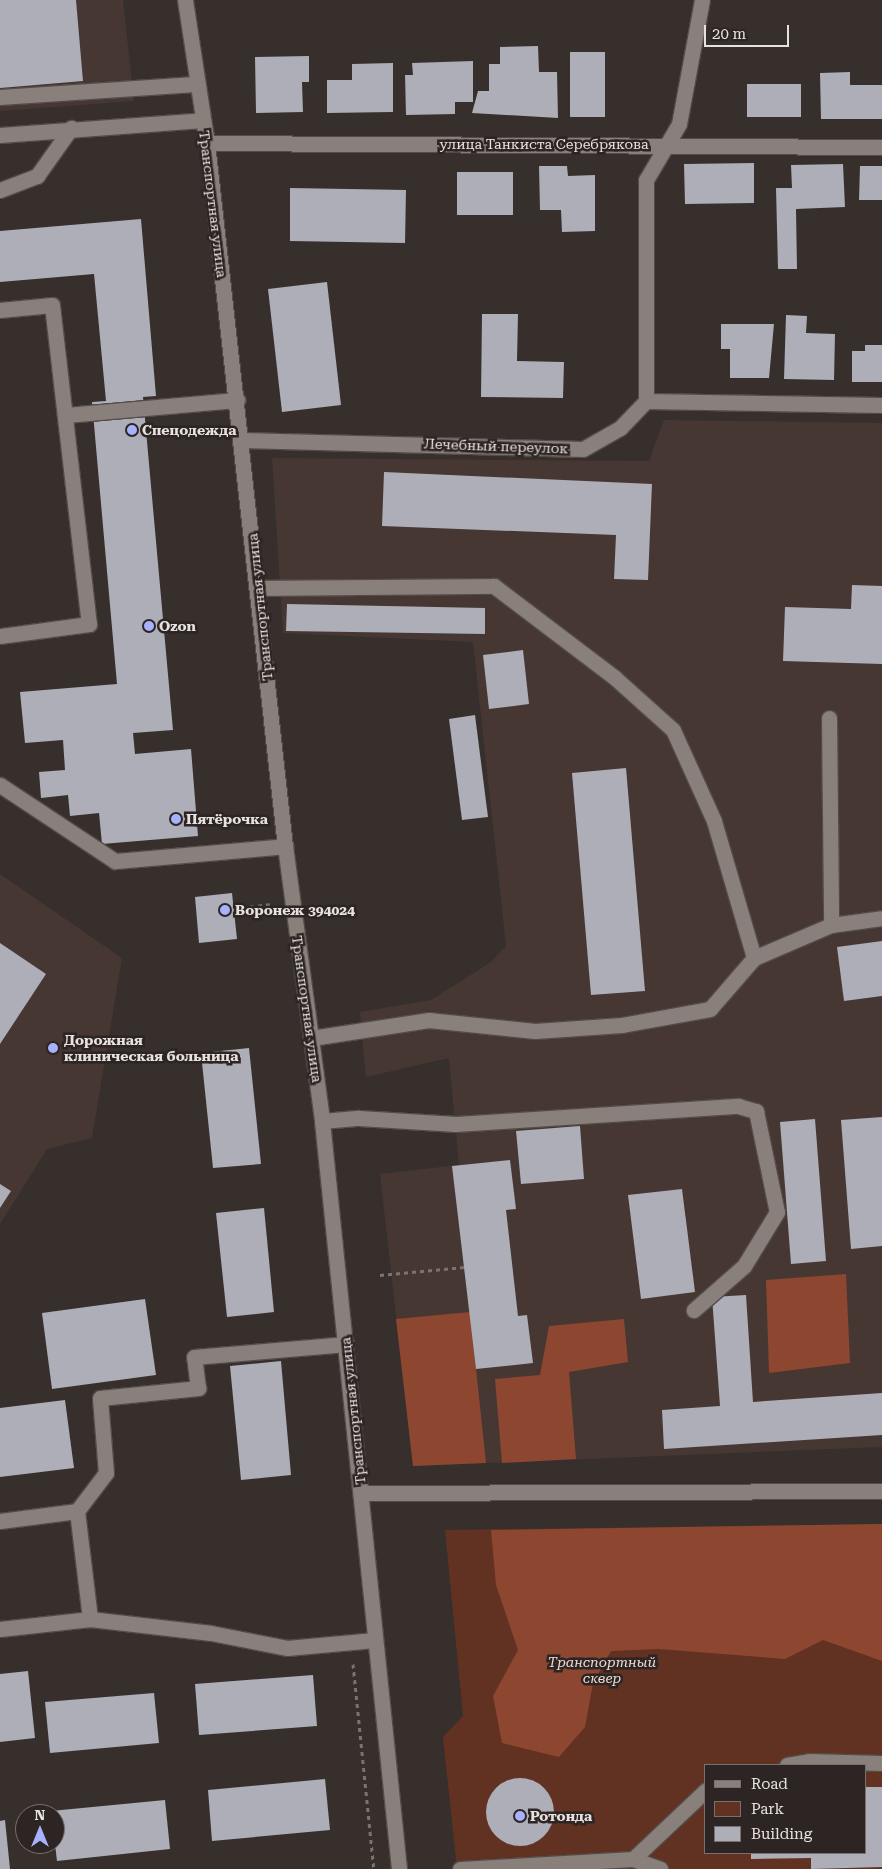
<!DOCTYPE html>
<html>
<head>
<meta charset="utf-8">
<style>
	body { margin:0 }
	#map { position:relative; width:882px; height:1869px; overflow:hidden; background:#372f2c; font-family:"Roboto Serif",serif }
	div>[style] { position:absolute }
	.built>* { inset:0; background:#463733 }
	.green>* { inset:0; background:#613122 }
	.forest>* { inset:0; background:#8d4731 }
	.building>* { inset:0; background:#adaeb8 }
	.round { border-radius:50% }
	.path>* { height:3px; margin-top:-1.5px; transform-origin:0; background:repeating-linear-gradient(90deg,#7b7371 0 4px,transparent 0 8px) }
	.roads { filter:drop-shadow(1px 0 #534c4a) drop-shadow(-1px 0 #534c4a) drop-shadow(0 1px #534c4a) drop-shadow(0 -1px #534c4a) }
	.minor>* { height:15px; margin:-7.5px; padding:0 7.5px; transform-origin:7.5px; border-radius:7.5px; background:#897f7b }
	.dots>* { width:14px; height:14px; translate:-50% -50%; box-sizing:border-box; border:2px solid #2d2523; border-radius:50% }
	span { translate:-50% -50%; white-space:nowrap; text-align:center; line-height:1.15; -webkit-text-stroke:5px #2d2523; paint-order:stroke }
	.street-label { font-size:14px; color:#e7e1e0 }
	.poi-label { font-size:14px; color:#e7e1e0; font-weight:700 }
	.left { translate:0 -50%; text-align:left }
	.park-label { font-size:14px; color:#f0dad3; font-style:italic }
	.legend { position:absolute; left:704px; top:1764px; width:162px; height:90px; box-sizing:border-box; background:#2d2523; border:1px solid #77706f; margin:0; padding:6px 9px; list-style:none; font-size:15px; color:#e7e1e0 }
	.legend li { display:flex; align-items:center; gap:10px; height:25px }
	.legend b { width:25px; border:1px solid #77706f }
	.north { position:absolute; left:15px; top:1804px; width:50px; height:50px; box-sizing:border-box; background:#2d2523; border:1px solid #77706f; border-radius:50%; rotate:0deg; font-size:14px; font-weight:700; line-height:20px; text-align:center; color:#e7e1e0 }
	.north::after { content:''; display:block; margin:auto; width:18px; height:22px; background:#a7b1fc; clip-path:polygon(50% 0,100% 100%,50% 72%,0 100%) }
	.scale { position:absolute; left:704px; top:25px; width:85px; height:22px; box-sizing:border-box; border:2px solid #e7e1e0; border-top:0; padding-left:6px; font-size:15px; line-height:18px; white-space:nowrap; color:#e7e1e0; -webkit-text-stroke:4px #2d2523; paint-order:stroke }
</style>
</head>
<body>
<div id="map">
	<div class="built">
		<i style="clip-path:polygon(0 0,123px 0,134px 101px,0 111px)"></i>
		<i style="clip-path:polygon(664px 420px,882px 423px,882px 1447px,413px 1466px,380px 1174px,459px 1165px,449px 1058px,366px 1077px,360px 1012px,431px 1000px,491px 962px,506px 946px,473px 642px,283px 633px,272px 458px,649px 461px)"></i>
		<i style="clip-path:polygon(0 874px,122px 958px,92px 1138px,47px 1149px,0 1224px)"></i>
	</div>
	<div class="green">
		<i style="clip-path:polygon(evenodd,882px 1524px,882px 1869px,457px 1869px,443px 1737px,463px 1716px,445px 1530px,882px 1524px,706px 1765px,866px 1765px,866px 1853px,706px 1853px,706px 1765px)"></i>
	</div>
	<div class="forest">
		<i style="clip-path:polygon(846px 1274px,850px 1363px,769px 1373px,766px 1280px)"></i>
		<i style="clip-path:polygon(470px 1312px,486px 1463px,413px 1466px,396px 1319px)"></i>
		<i style="clip-path:polygon(624px 1319px,628px 1362px,569px 1372px,576px 1459px,502px 1463px,495px 1379px,540px 1375px,549px 1326px)"></i>
		<i style="clip-path:polygon(882px 1524px,882px 1661px,823px 1640px,785px 1659px,659px 1649px,611px 1651px,593px 1683px,585px 1727px,559px 1757px,502px 1743px,493px 1696px,518px 1650px,496px 1585px,491px 1530px)"></i>
	</div>
	<div class="building">
		<i style="clip-path:polygon(0 0,76px 0,83px 81px,0 88px)"></i>
		<i style="clip-path:polygon(538px 46px,539px 72px,557px 72px,558px 118px,472px 113px,478px 91px,489px 91px,489px 64px,500px 64px,500px 47px)"></i>
		<i style="clip-path:polygon(570px 52px,605px 52px,605px 117px,570px 117px)"></i>
		<i style="clip-path:polygon(309px 56px,309px 82px,302px 82px,303px 112px,256px 113px,255px 57px)"></i>
		<i style="clip-path:polygon(473px 61px,473px 102px,455px 102px,455px 114px,406px 115px,405px 75px,413px 75px,412px 63px)"></i>
		<i style="clip-path:polygon(393px 63px,393px 112px,327px 113px,327px 80px,352px 80px,352px 64px)"></i>
		<i style="clip-path:polygon(850px 72px,850px 85px,882px 85px,882px 119px,821px 119px,820px 73px)"></i>
		<i style="clip-path:polygon(747px 84px,801px 84px,801px 117px,747px 117px)"></i>
		<i style="clip-path:polygon(754px 163px,754px 203px,685px 204px,684px 164px)"></i>
		<i style="clip-path:polygon(843px 164px,845px 207px,796px 209px,797px 269px,778px 269px,776px 188px,792px 188px,791px 165px)"></i>
		<i style="clip-path:polygon(539px 166px,567px 166px,568px 176px,595px 175px,595px 231px,562px 232px,561px 210px,540px 210px)"></i>
		<i style="clip-path:polygon(860px 166px,882px 166px,882px 200px,859px 200px)"></i>
		<i style="clip-path:polygon(457px 172px,513px 172px,513px 215px,457px 215px)"></i>
		<i style="clip-path:polygon(290px 188px,406px 190px,405px 243px,290px 241px)"></i>
		<i style="clip-path:polygon(141px 219px,156px 396px,143px 397px,173px 730px,133px 733px,135px 754px,191px 749px,198px 836px,102px 844px,99px 813px,70px 816px,68px 795px,41px 798px,39px 772px,65px 770px,63px 740px,25px 743px,20px 692px,117px 684px,92px 402px,106px 401px,94px 274px,0 282px,0 231px)"></i>
		<i style="clip-path:polygon(327px 282px,341px 405px,282px 412px,268px 289px)"></i>
		<i style="clip-path:polygon(482px 314px,518px 314px,517px 361px,564px 362px,563px 398px,481px 397px)"></i>
		<i style="clip-path:polygon(786px 315px,807px 316px,806px 333px,835px 334px,834px 380px,784px 379px)"></i>
		<i style="clip-path:polygon(721px 324px,774px 324px,769px 378px,730px 378px,730px 349px,721px 349px)"></i>
		<i style="clip-path:polygon(865px 345px,882px 345px,882px 382px,852px 382px,852px 351px,865px 351px)"></i>
		<i style="clip-path:polygon(384px 472px,652px 484px,648px 580px,614px 579px,616px 535px,382px 526px)"></i>
		<i style="clip-path:polygon(852px 585px,882px 586px,882px 664px,783px 661px,785px 607px,851px 609px)"></i>
		<i style="clip-path:polygon(287px 604px,485px 608px,485px 634px,286px 631px)"></i>
		<i style="clip-path:polygon(523px 650px,529px 704px,489px 709px,483px 655px)"></i>
		<i style="clip-path:polygon(475px 715px,488px 817px,462px 820px,449px 719px)"></i>
		<i style="clip-path:polygon(626px 768px,645px 991px,591px 995px,572px 773px)"></i>
		<i style="clip-path:polygon(232px 893px,237px 939px,199px 943px,195px 897px)"></i>
		<i style="clip-path:polygon(882px 941px,882px 996px,844px 1001px,837px 947px)"></i>
		<i style="clip-path:polygon(0 943px,46px 974px,0 1044px)"></i>
		<i style="clip-path:polygon(249px 1048px,261px 1164px,213px 1168px,201px 1053px)"></i>
		<i style="clip-path:polygon(882px 1117px,882px 1246px,851px 1249px,841px 1120px)"></i>
		<i style="clip-path:polygon(815px 1119px,826px 1261px,791px 1264px,780px 1122px)"></i>
		<i style="clip-path:polygon(580px 1126px,584px 1179px,521px 1184px,516px 1131px)"></i>
		<i style="clip-path:polygon(510px 1160px,516px 1209px,506px 1210px,518px 1316px,527px 1315px,533px 1363px,476px 1369px,452px 1166px)"></i>
		<i style="clip-path:polygon(0 1184px,11px 1191px,0 1208px)"></i>
		<i style="clip-path:polygon(682px 1189px,695px 1292px,641px 1299px,628px 1195px)"></i>
		<i style="clip-path:polygon(264px 1208px,274px 1312px,227px 1317px,216px 1213px)"></i>
		<i style="clip-path:polygon(746px 1295px,753px 1402px,882px 1393px,882px 1435px,664px 1449px,662px 1410px,720px 1406px,712px 1297px)"></i>
		<i style="clip-path:polygon(145px 1299px,156px 1375px,52px 1389px,42px 1313px)"></i>
		<i style="clip-path:polygon(281px 1361px,291px 1475px,241px 1480px,230px 1366px)"></i>
		<i style="clip-path:polygon(65px 1400px,74px 1468px,0 1477px,0 1408px)"></i>
		<i style="clip-path:polygon(28px 1671px,35px 1738px,0 1742px,0 1674px)"></i>
		<i style="clip-path:polygon(313px 1675px,317px 1726px,199px 1735px,195px 1684px)"></i>
		<i style="clip-path:polygon(154px 1693px,159px 1743px,50px 1753px,45px 1702px)"></i>
		<i class="round" style="left:486px;top:1778px;width:68px;height:68px"></i>
		<i style="clip-path:polygon(325px 1779px,330px 1830px,212px 1841px,208px 1790px)"></i>
		<i style="clip-path:polygon(866px 1787px,882px 1787px,882px 1867px,811px 1869px,811px 1858px,751px 1859px,751px 1853px,866px 1853px)"></i>
		<i style="clip-path:polygon(165px 1800px,170px 1849px,57px 1861px,51px 1811px)"></i>
		<i style="clip-path:polygon(5px 1820px,10px 1869px,0 1869px,0 1821px)"></i>
	</div>
	<div class="path">
		<i style="left:234px;top:908px;width:36px;rotate:-6deg"></i>
		<i style="left:380px;top:1275px;width:85px;rotate:-5.4deg"></i>
		<i style="left:353px;top:1664px;width:206px;rotate:84.2deg"></i>
	</div>
	<div class="roads">
		<div class="minor">
			<i style="left:185px;top:0;width:145px;rotate:81.3deg"></i>
			<i style="left:207px;top:143px;width:707px;rotate:83.67deg"></i>
			<i style="left:285px;top:846px;width:277px;rotate:82.3deg"></i>
			<i style="left:322px;top:1121px;width:752px;rotate:84.12deg"></i>
			<i style="left:0;top:97px;width:195px;rotate:-3.8deg"></i>
			<i style="left:0;top:135px;width:203px;rotate:-4.2deg"></i>
			<i style="left:207px;top:143px;width:675px;rotate:0.34deg"></i>
			<i style="left:0;top:190px;width:40px;rotate:-21deg"></i>
			<i style="left:37px;top:176px;width:59px;rotate:-54.7deg"></i>
			<i style="left:0;top:310px;width:52px;rotate:-5.5deg"></i>
			<i style="left:52px;top:305px;width:321px;rotate:83.4deg"></i>
			<i style="left:89px;top:624px;width:90px;rotate:172.3deg"></i>
			<i style="left:646px;top:401px;width:221px;rotate:-90deg"></i>
			<i style="left:646px;top:180px;width:65px;rotate:-59.5deg"></i>
			<i style="left:679px;top:124px;width:126px;rotate:-79.5deg"></i>
			<i style="left:65px;top:415px;width:173px;rotate:-5deg"></i>
			<i style="left:242px;top:440px;width:341px;rotate:1.5deg"></i>
			<i style="left:583px;top:449px;width:43px;rotate:-29.6deg"></i>
			<i style="left:620px;top:428px;width:37px;rotate:-46deg"></i>
			<i style="left:646px;top:401px;width:236px;rotate:1deg"></i>
			<i style="left:258px;top:588px;width:236px;rotate:-0.5deg"></i>
			<i style="left:494px;top:586px;width:151px;rotate:37.2deg"></i>
			<i style="left:614px;top:677px;width:79px;rotate:41.9deg"></i>
			<i style="left:673px;top:730px;width:100px;rotate:65.7deg"></i>
			<i style="left:714px;top:821px;width:143px;rotate:73.7deg"></i>
			<i style="left:754px;top:958px;width:67px;rotate:130.8deg"></i>
			<i style="left:710px;top:1009px;width:89px;rotate:169.7deg"></i>
			<i style="left:622px;top:1025px;width:87px;rotate:176.1deg"></i>
			<i style="left:535px;top:1031px;width:107px;rotate:-174.1deg"></i>
			<i style="left:429px;top:1020px;width:119px;rotate:171.3deg"></i>
			<i style="left:829px;top:718px;width:207px;rotate:89.4deg"></i>
			<i style="left:0;top:785px;width:138px;rotate:33.5deg"></i>
			<i style="left:115px;top:861px;width:171px;rotate:-5deg"></i>
			<i style="left:754px;top:958px;width:84px;rotate:-23.2deg"></i>
			<i style="left:831px;top:925px;width:51px;rotate:-7.8deg"></i>
			<i style="left:322px;top:1121px;width:37px;rotate:-5deg"></i>
			<i style="left:359px;top:1118px;width:97px;rotate:3.5deg"></i>
			<i style="left:456px;top:1124px;width:283px;rotate:-3.7deg"></i>
			<i style="left:738px;top:1106px;width:19px;rotate:16deg"></i>
			<i style="left:756px;top:1111px;width:103px;rotate:78.3deg"></i>
			<i style="left:777px;top:1212px;width:63px;rotate:121.4deg"></i>
			<i style="left:744px;top:1266px;width:67px;rotate:138.7deg"></i>
			<i style="left:362px;top:1493px;width:520px;rotate:-0.22deg"></i>
			<i style="left:77px;top:1511px;width:48px;rotate:-52.7deg"></i>
			<i style="left:106px;top:1473px;width:75px;rotate:-94.6deg"></i>
			<i style="left:100px;top:1398px;width:99px;rotate:-5.8deg"></i>
			<i style="left:198px;top:1388px;width:31px;rotate:-97deg"></i>
			<i style="left:194px;top:1357px;width:153px;rotate:-4.9deg"></i>
			<i style="left:0;top:1521px;width:78px;rotate:-7.4deg"></i>
			<i style="left:77px;top:1511px;width:109px;rotate:83.1deg"></i>
			<i style="left:0;top:1629px;width:91px;rotate:-6.3deg"></i>
			<i style="left:90px;top:1619px;width:122px;rotate:6.6deg"></i>
			<i style="left:211px;top:1633px;width:77px;rotate:11.2deg"></i>
			<i style="left:287px;top:1648px;width:88px;rotate:-5.2deg"></i>
			<i style="left:787px;top:1765px;width:22px;rotate:-10deg"></i>
			<i style="left:809px;top:1761px;width:73px;rotate:1.6deg"></i>
			<i style="left:633px;top:1859px;width:100px;rotate:-43.4deg"></i>
			<i style="left:460px;top:1869px;width:173px;rotate:-3.3deg"></i>
			<i style="left:633px;top:1859px;width:29px;rotate:20deg"></i>
		</div>
	</div>
	<div class="dots">
		<i style="left:132px;top:430px;background:#a7b1fc"></i>
		<i style="left:149px;top:626px;background:#a7b1fc"></i>
		<i style="left:176px;top:819px;background:#a7b1fc"></i>
		<i style="left:225px;top:910px;background:#a7b1fc"></i>
		<i style="left:53px;top:1048px;background:#a7b1fc"></i>
		<i style="left:520px;top:1816px;background:#a7b1fc"></i>
	</div>
	<div class="street-label">
		<span style="left:544px;top:144px">улица Танкиста Серебрякова</span>
		<span style="left:213px;top:204px;rotate:83deg">Транспортная улица</span>
		<span style="left:496px;top:446px;rotate:2deg">Лечебный переулок</span>
		<span style="left:260px;top:607px;rotate:-96deg">Транспортная улица</span>
		<span style="left:307px;top:1009px;rotate:82deg">Транспортная улица</span>
		<span style="left:353px;top:1411px;rotate:-96deg">Транспортная улица</span>
	</div>
	<div class="poi-label">
		<span class="left" style="left:142px;top:430px">Спецодежда</span>
		<span class="left" style="left:159px;top:626px">Ozon</span>
		<span class="left" style="left:186px;top:819px">Пятёрочка</span>
		<span class="left" style="left:235px;top:910px">Воронеж 394024</span>
		<span class="left" style="left:64px;top:1048px">Дорожная<br>клиническая больница</span>
		<span class="left" style="left:530px;top:1816px">Ротонда</span>
	</div>
	<div class="park-label">
		<span style="left:602px;top:1670px">Транспортный<br>сквер</span>
	</div>
	<ul class="legend">
	<li><b style="height:6px;background:#897f7b"></b>Road</li>
	<li><b style="height:14px;background:#613122"></b>Park</li>
	<li><b style="height:14px;background:#adaeb8"></b>Building</li>
	</ul>
	<div class="north">N</div>
	<div class="scale">20 m</div>
</div>
</body>
</html>
